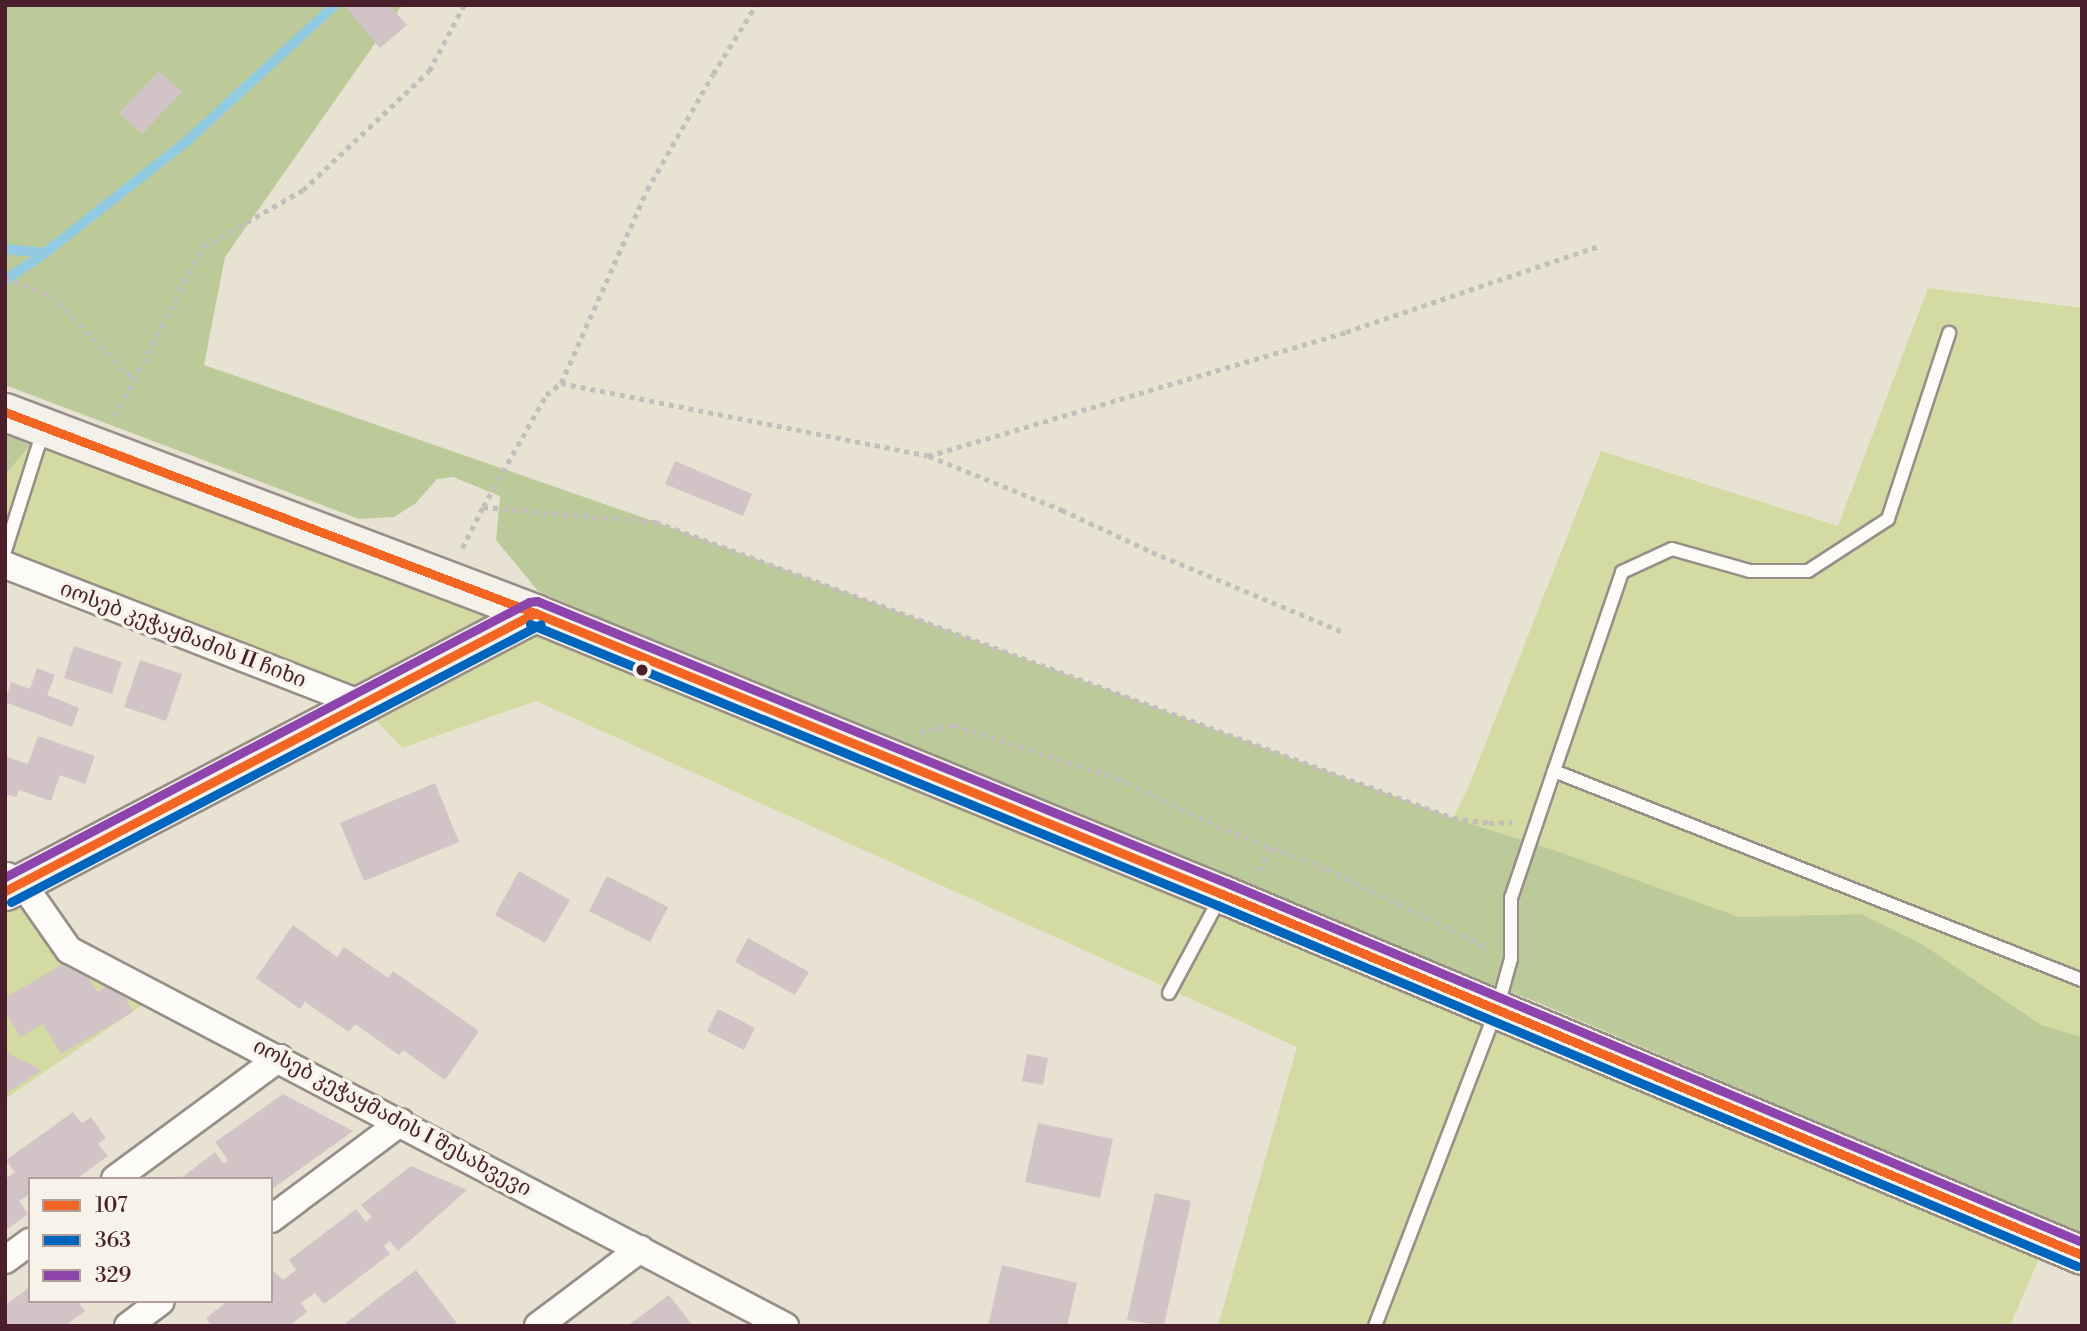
<!DOCTYPE html>
<html>
<head>
<meta charset="utf-8">
<style>
	body { margin:0 }
	#map { position:relative; width:2087px; height:1331px; overflow:hidden; background:#e8e2d3; font-family:"Libre Bodoni","Noto Serif Georgian",serif }
	div>[style] { position:absolute }
	.green>* { inset:0; background:#d3dba2 }
	.forest>* { inset:0; background:#bcca99 }
	.stream>* { height:10px; margin:-5px; padding:0 5px; transform-origin:5px; border-radius:5px; background:#92cae2 }
	.building>* { inset:0; background:#d2c3c6 }
	.path>* { height:4.5px; margin-top:-2.25px; transform-origin:0; background:repeating-linear-gradient(90deg,#c3bdbb 0 5px,transparent 0 10px) }
	.roads { filter:drop-shadow(2px 0 #988e88) drop-shadow(-2px 0 #988e88) drop-shadow(0 2px #988e88) drop-shadow(0 -2px #988e88) }
	.lane>* { height:12px; margin:-6px; padding:0 6px; transform-origin:6px; border-radius:6px; background:#fcfbf8 }
	.street>* { height:26px; margin:-13px; padding:0 13px; transform-origin:13px; border-radius:13px; background:#fcfbf8 }
	.secondary>* { height:37px; margin:-18.5px; padding:0 18.5px; transform-origin:18.5px; border-radius:18.5px; background:#f4f0ea }
	.bus-1>* { height:9px; margin:-4.5px; padding:0 4.5px; transform-origin:4.5px; border-radius:4.5px; background:#f26522 }
	.bus-2>* { height:9px; margin:-4.5px; padding:0 4.5px; transform-origin:4.5px; border-radius:4.5px; background:#0065bd }
	.bus-3>* { height:9px; margin:-4.5px; padding:0 4.5px; transform-origin:4.5px; border-radius:4.5px; background:#8e44ad }
	.dots>* { width:19px; height:19px; translate:-50% -50%; box-sizing:border-box; border:4px solid #f7f3e8; border-radius:50% }
	span { translate:-50% -50%; white-space:nowrap; text-align:center; line-height:1.15; -webkit-text-stroke:7px #f7f3e8; paint-order:stroke }
	.street-label { font-size:21px; color:#4a1f2b }
	.frame { position:absolute; inset:0; border:7px solid #4a1f2b; pointer-events:none }
	.legend { position:absolute; left:28px; top:1177px; width:245px; height:126px; box-sizing:border-box; background:#f7f3e8; border:2px solid #b29e9c; margin:0; padding:9px 12px; list-style:none; font-size:21px; color:#4a1f2b }
	.legend li { display:flex; align-items:center; gap:14px; height:35px }
	.legend b { width:35px; border:2px solid #b29e9c }
</style>
</head>
<body>
<div id="map">
	<div class="green">
		<i style="clip-path:polygon(1928px 288px,2082px 308px,2082px 1037px,2041px 1025px,1922px 944px,1861px 914px,1739px 917px,1554px 850px,1453px 818px,1466px 793px,1601px 451px,1838px 526px)"></i>
		<i style="clip-path:polygon(45px 428px,2047px 1240px,2010px 1326px,1218px 1326px,1297px 1047px,536px 701px,402px 748px,361px 704px,5px 565px,5px 475px)"></i>
		<i style="clip-path:polygon(22px 883px,69px 950px,157px 995px,5px 1099px,5px 891px)"></i>
	</div>
	<div class="forest">
		<i style="clip-path:polygon(5px 5px,402px 5px,225px 257px,204px 365px,656px 522px,1453px 818px,1554px 850px,1739px 917px,1861px 914px,1922px 944px,2041px 1025px,2082px 1037px,2082px 1234px,1536px 1002px,1008px 795px,538px 591px,496px 540px,500px 496px,453px 477px,437px 479px,416px 503px,394px 517px,359px 519px,5px 385px)"></i>
		<i style="clip-path:polygon(5px 412px,45px 428px,5px 475px)"></i>
	</div>
	<div class="stream">
		<i style="left:5px;top:249px;width:40px;rotate:5.7deg"></i>
		<i style="left:5px;top:280px;width:48px;rotate:-34deg"></i>
		<i style="left:45px;top:253px;width:181px;rotate:-38.3deg"></i>
		<i style="left:187px;top:141px;width:201px;rotate:-42.6deg"></i>
	</div>
	<div class="building">
		<i style="clip-path:polygon(344px 5px,389px 5px,407px 25px,380px 48px)"></i>
		<i style="clip-path:polygon(159px 71px,182px 92px,142px 134px,119px 113px)"></i>
		<i style="clip-path:polygon(675px 461px,752px 494px,743px 516px,665px 484px)"></i>
		<i style="clip-path:polygon(74px 646px,122px 662px,112px 694px,64px 678px)"></i>
		<i style="clip-path:polygon(140px 660px,182px 674px,166px 721px,124px 707px)"></i>
		<i style="clip-path:polygon(37px 668px,55px 675px,47px 695px,79px 708px,72px 727px,5px 702px,11px 682px,30px 689px)"></i>
		<i style="clip-path:polygon(38px 736px,95px 756px,85px 784px,60px 775px,51px 801px,19px 790px,16px 797px,5px 794px,5px 756px,28px 764px)"></i>
		<i style="clip-path:polygon(435px 783px,459px 842px,364px 881px,340px 823px)"></i>
		<i style="clip-path:polygon(519px 871px,570px 900px,545px 943px,495px 915px)"></i>
		<i style="clip-path:polygon(607px 876px,668px 907px,650px 942px,589px 911px)"></i>
		<i style="clip-path:polygon(293px 925px,337px 957px,344px 947px,388px 978px,393px 971px,479px 1031px,445px 1080px,403px 1050px,399px 1055px,355px 1024px,349px 1032px,305px 1002px,300px 1009px,256px 978px)"></i>
		<i style="clip-path:polygon(748px 938px,809px 972px,795px 995px,735px 962px)"></i>
		<i style="clip-path:polygon(76px 956px,97px 992px,116px 981px,133px 1012px,61px 1054px,43px 1024px,20px 1037px,5px 1011px,5px 998px)"></i>
		<i style="clip-path:polygon(718px 1009px,755px 1028px,744px 1050px,707px 1031px)"></i>
		<i style="clip-path:polygon(5px 1052px,42px 1070px,5px 1094px)"></i>
		<i style="clip-path:polygon(1027px 1054px,1048px 1058px,1043px 1085px,1022px 1081px)"></i>
		<i style="clip-path:polygon(283px 1094px,353px 1131px,271px 1190px,271px 1179px,180px 1179px,215px 1152px,224px 1164px,228px 1160px,215px 1142px)"></i>
		<i style="clip-path:polygon(73px 1112px,82px 1123px,91px 1117px,106px 1138px,98px 1144px,108px 1156px,76px 1179px,30px 1179px,30px 1194px,19px 1201px,28px 1214px,5px 1231px,5px 1179px,15px 1172px,6px 1160px)"></i>
		<i style="clip-path:polygon(1038px 1123px,1113px 1139px,1100px 1198px,1025px 1182px)"></i>
		<i style="clip-path:polygon(411px 1166px,467px 1190px,398px 1251px,390px 1241px,384px 1246px,390px 1254px,324px 1304px,315px 1293px,301px 1303px,307px 1312px,289px 1326px,212px 1326px,206px 1318px,228px 1301px,271px 1301px,271px 1269px,283px 1280px,296px 1270px,289px 1260px,356px 1209px,366px 1222px,372px 1217px,361px 1205px)"></i>
		<i style="clip-path:polygon(1155px 1193px,1191px 1201px,1164px 1326px,1127px 1320px)"></i>
		<i style="clip-path:polygon(1002px 1265px,1077px 1283px,1067px 1326px,988px 1326px)"></i>
		<i style="clip-path:polygon(416px 1270px,459px 1326px,342px 1326px,373px 1302px)"></i>
		<i style="clip-path:polygon(30px 1287px,30px 1301px,84px 1301px,80px 1304px,85px 1311px,65px 1326px,5px 1326px,5px 1305px)"></i>
		<i style="clip-path:polygon(669px 1295px,693px 1326px,627px 1326px)"></i>
	</div>
	<div class="path">
		<i style="left:5px;top:278px;width:49px;rotate:20.3deg"></i>
		<i style="left:51px;top:295px;width:119px;rotate:45.7deg"></i>
		<i style="left:561px;top:383px;width:211px;rotate:-66deg"></i>
		<i style="left:647px;top:190px;width:133px;rotate:-60.4deg"></i>
		<i style="left:713px;top:74px;width:81px;rotate:-58.1deg"></i>
		<i style="left:115px;top:416px;width:191px;rotate:-62.5deg"></i>
		<i style="left:203px;top:247px;width:115px;rotate:-29.7deg"></i>
		<i style="left:303px;top:190px;width:173px;rotate:-43.4deg"></i>
		<i style="left:429px;top:71px;width:75px;rotate:-62.1deg"></i>
		<i style="left:929px;top:456px;width:144px;rotate:22.1deg"></i>
		<i style="left:1062px;top:510px;width:99px;rotate:25deg"></i>
		<i style="left:1152px;top:552px;width:205px;rotate:22.7deg"></i>
		<i style="left:483px;top:507px;width:129px;rotate:-60.6deg"></i>
		<i style="left:546px;top:395px;width:19px;rotate:-39deg"></i>
		<i style="left:561px;top:383px;width:374px;rotate:11.2deg"></i>
		<i style="left:928px;top:456px;width:436px;rotate:-16.5deg"></i>
		<i style="left:1346px;top:332px;width:266px;rotate:-18.8deg"></i>
		<i style="left:462px;top:548px;width:46px;rotate:-62.9deg"></i>
		<i style="left:483px;top:507px;width:174px;rotate:5deg"></i>
		<i style="left:656px;top:522px;width:850px;rotate:20.37deg"></i>
		<i style="left:1453px;top:818px;width:36px;rotate:8deg"></i>
		<i style="left:1489px;top:823px;width:23px;rotate:-2deg"></i>
		<i style="left:920px;top:732px;width:34px;rotate:-12deg"></i>
		<i style="left:953px;top:725px;width:173px;rotate:17.8deg"></i>
		<i style="left:1118px;top:778px;width:110px;rotate:25.9deg"></i>
		<i style="left:1217px;top:826px;width:118px;rotate:21.4deg"></i>
		<i style="left:1327px;top:869px;width:179px;rotate:26.1deg"></i>
		<i style="left:1259px;top:871px;width:26px;rotate:-65deg"></i>
	</div>
	<div class="roads">
		<div class="lane">
			<i style="left:5px;top:551px;width:126px;rotate:-72.4deg"></i>
			<i style="left:1554px;top:771px;width:210px;rotate:-71.1deg"></i>
			<i style="left:1622px;top:572px;width:55px;rotate:-24.7deg"></i>
			<i style="left:1672px;top:549px;width:81px;rotate:15.8deg"></i>
			<i style="left:1750px;top:571px;width:58px"></i>
			<i style="left:1808px;top:571px;width:95px;rotate:-33deg"></i>
			<i style="left:1888px;top:519px;width:196px;rotate:-71.8deg"></i>
			<i style="left:1169px;top:993px;width:108px;rotate:-61.8deg"></i>
			<i style="left:1375px;top:1326px;width:340px;rotate:-69deg"></i>
			<i style="left:1497px;top:1009px;width:52px;rotate:-74.4deg"></i>
			<i style="left:1511px;top:959px;width:61px;rotate:-90deg"></i>
			<i style="left:1511px;top:898px;width:134px;rotate:-71.3deg"></i>
			<i style="left:1554px;top:771px;width:568px;rotate:21.6deg"></i>
		</div>
		<div class="street">
			<i style="left:5px;top:565px;width:382px;rotate:21.3deg"></i>
			<i style="left:7px;top:876px;width:17px;rotate:25deg"></i>
			<i style="left:22px;top:883px;width:82px;rotate:55deg"></i>
			<i style="left:69px;top:950px;width:809px;rotate:27.71deg"></i>
			<i style="left:115px;top:1179px;width:204px;rotate:-36.4deg"></i>
			<i style="left:271px;top:1219px;width:162px;rotate:-36.7deg"></i>
			<i style="left:5px;top:1260px;width:31px;rotate:-36deg"></i>
			<i style="left:128px;top:1326px;width:41px;rotate:-37.1deg"></i>
			<i style="left:538px;top:1326px;width:128px;rotate:-37deg"></i>
		</div>
		<div class="secondary">
			<i style="left:5px;top:412px;width:567px;rotate:20.77deg"></i>
			<i style="left:535px;top:613px;width:742px;rotate:22.25deg"></i>
			<i style="left:1222px;top:894px;width:933px;rotate:22.77deg"></i>
			<i style="left:5px;top:891px;width:598px;rotate:-27.68deg"></i>
		</div>
	</div>
	<div class="bus-1">
		<i style="left:5px;top:412px;width:567px;rotate:20.77deg"></i>
		<i style="left:535px;top:613px;width:742px;rotate:22.25deg"></i>
		<i style="left:1222px;top:894px;width:933px;rotate:22.77deg"></i>
		<i style="left:5px;top:891px;width:598px;rotate:-27.68deg"></i>
	</div>
	<div class="bus-2">
		<i style="left:530px;top:624px;width:742px;rotate:22.25deg"></i>
		<i style="left:1217px;top:905px;width:933px;rotate:22.77deg"></i>
		<i style="left:11px;top:902px;width:598px;rotate:-27.68deg"></i>
	</div>
	<div class="bus-3">
		<i style="left:5px;top:877px;width:592px;rotate:-27.69deg"></i>
		<i style="left:529px;top:602px;width:8px;rotate:-7deg"></i>
		<i style="left:537px;top:601px;width:745px;rotate:22.23deg"></i>
		<i style="left:1227px;top:883px;width:927px;rotate:22.78deg"></i>
	</div>
	<div class="dots">
		<i style="left:642px;top:670px;background:#4a1f2b"></i>
	</div>
	<div class="street-label">
		<span style="left:183px;top:635px;rotate:21deg">იოსებ კეჭაყმაძის II ჩიხი</span>
		<span style="left:392px;top:1118px;rotate:28deg">იოსებ კეჭაყმაძის I შესახვევი</span>
	</div>
	<div class="frame"></div>
	<ul class="legend">
	<li><b style="height:9px;background:#f26522"></b>107</li>
	<li><b style="height:9px;background:#0065bd"></b>363</li>
	<li><b style="height:9px;background:#8e44ad"></b>329</li>
	</ul>
</div>
</body>
</html>
